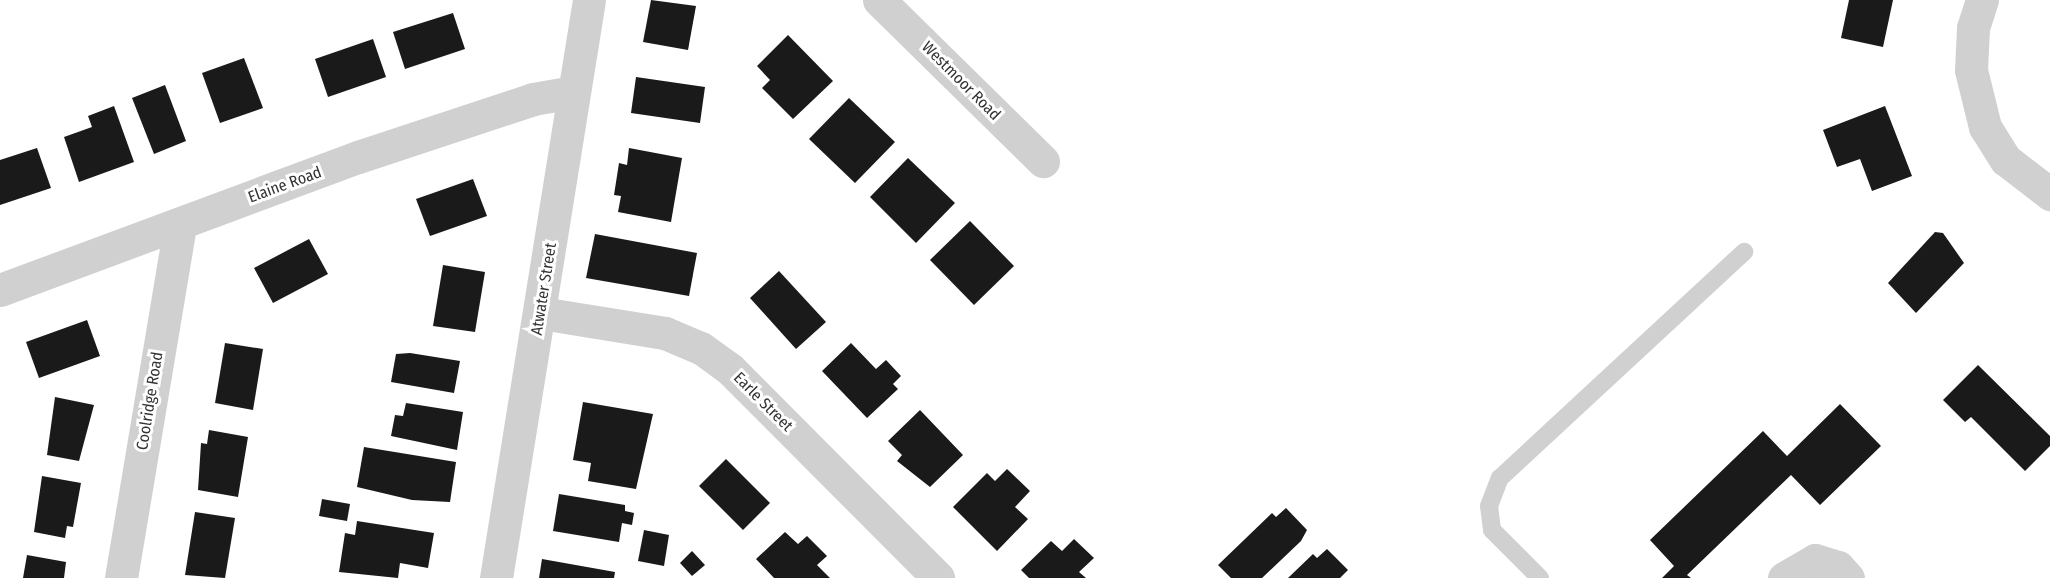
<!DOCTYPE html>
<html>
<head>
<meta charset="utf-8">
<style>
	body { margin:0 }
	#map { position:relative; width:2050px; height:578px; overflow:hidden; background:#fff; font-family:"Fira Sans Condensed",sans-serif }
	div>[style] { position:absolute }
	.building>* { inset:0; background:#1a1a1a }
	.service>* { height:18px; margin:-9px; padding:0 9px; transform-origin:9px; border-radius:9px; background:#d0d0d0 }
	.minor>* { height:33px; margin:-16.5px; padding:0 16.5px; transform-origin:16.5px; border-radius:16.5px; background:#d0d0d0 }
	span { translate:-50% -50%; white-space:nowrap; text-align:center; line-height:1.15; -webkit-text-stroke:6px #fff; paint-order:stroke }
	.street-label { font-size:16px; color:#333 }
</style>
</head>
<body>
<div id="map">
	<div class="building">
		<i style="clip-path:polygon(651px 0,696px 6px,688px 50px,643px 42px)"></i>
		<i style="clip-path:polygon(1849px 0,1893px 0,1883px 47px,1841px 38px)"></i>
		<i style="clip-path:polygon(453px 13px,465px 49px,405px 69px,393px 32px)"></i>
		<i style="clip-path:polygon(788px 35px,833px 81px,793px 119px,762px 88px,770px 80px,757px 66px)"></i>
		<i style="clip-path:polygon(373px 39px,386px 77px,328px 97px,315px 59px)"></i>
		<i style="clip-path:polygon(244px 58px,263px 108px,220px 123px,202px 73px)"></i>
		<i style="clip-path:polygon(636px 77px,705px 87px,700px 123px,631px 113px)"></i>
		<i style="clip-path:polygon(165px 85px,186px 141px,154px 154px,132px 98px)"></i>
		<i style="clip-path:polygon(849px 98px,895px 142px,855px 183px,809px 139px)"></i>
		<i style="clip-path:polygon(114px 106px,134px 162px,79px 182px,64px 137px,92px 127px,88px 116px)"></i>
		<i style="clip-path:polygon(1885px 106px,1912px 176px,1872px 191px,1860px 159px,1837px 167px,1823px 130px)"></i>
		<i style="clip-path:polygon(37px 148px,51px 188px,0 205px,0 160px)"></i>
		<i style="clip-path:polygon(629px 148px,682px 158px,671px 222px,618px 212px,621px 196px,614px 195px,619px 163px,627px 165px)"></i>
		<i style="clip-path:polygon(908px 158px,955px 203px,916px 243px,870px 197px)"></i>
		<i style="clip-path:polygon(473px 179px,487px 216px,430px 236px,416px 199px)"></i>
		<i style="clip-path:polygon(970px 221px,1014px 266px,974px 305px,930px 260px)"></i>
		<i style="clip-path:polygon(1935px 232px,1943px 233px,1964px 263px,1916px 313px,1888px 283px)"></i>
		<i style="clip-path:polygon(595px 234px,697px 253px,689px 296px,586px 278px)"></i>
		<i style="clip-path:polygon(309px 239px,328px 274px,273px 303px,254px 268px)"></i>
		<i style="clip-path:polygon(443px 265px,485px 272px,475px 332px,433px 326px)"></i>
		<i style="clip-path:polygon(779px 271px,826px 322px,796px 349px,750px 298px)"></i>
		<i style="clip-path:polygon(87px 320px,100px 356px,39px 378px,26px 342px)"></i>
		<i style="clip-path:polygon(225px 343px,263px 349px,253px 410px,215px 403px)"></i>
		<i style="clip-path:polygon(851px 343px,876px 369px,886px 360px,901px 376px,893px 384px,898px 389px,867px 418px,822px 371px)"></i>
		<i style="clip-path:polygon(410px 353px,460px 361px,454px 393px,391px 382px,396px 354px)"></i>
		<i style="clip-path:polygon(1978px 365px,2050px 436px,2050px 446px,2025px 471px,1971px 417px,1965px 422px,1943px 400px)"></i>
		<i style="clip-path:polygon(55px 397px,94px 405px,79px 461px,47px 455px)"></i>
		<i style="clip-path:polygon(583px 402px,653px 414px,636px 489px,588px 481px,591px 463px,573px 460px)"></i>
		<i style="clip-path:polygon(406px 403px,463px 412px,457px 450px,391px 436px,395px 415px,403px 416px)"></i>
		<i style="clip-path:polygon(1840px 404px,1881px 446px,1820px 505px,1791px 475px,1687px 575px,1691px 578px,1662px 578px,1674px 566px,1650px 540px,1763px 431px,1787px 456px)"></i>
		<i style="clip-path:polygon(920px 410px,963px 455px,930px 487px,897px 461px,902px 455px,888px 441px)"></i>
		<i style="clip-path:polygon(209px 430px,248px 437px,238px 497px,198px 490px,201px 443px,207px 444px)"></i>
		<i style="clip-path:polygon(364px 447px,456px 462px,450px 502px,412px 500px,357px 487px)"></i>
		<i style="clip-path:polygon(726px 459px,770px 503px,743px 530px,699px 486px)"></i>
		<i style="clip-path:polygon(1007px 469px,1030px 491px,1015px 507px,1028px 519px,997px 551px,953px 507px,987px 473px,995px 481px)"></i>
		<i style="clip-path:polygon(42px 476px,81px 483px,73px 527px,67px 526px,65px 538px,34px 532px)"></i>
		<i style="clip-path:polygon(559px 494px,625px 505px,625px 511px,634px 513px,632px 525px,622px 523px,619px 542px,553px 531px)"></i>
		<i style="clip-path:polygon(322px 499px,350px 504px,347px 521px,319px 516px)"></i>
		<i style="clip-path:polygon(1286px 508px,1307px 530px,1301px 541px,1262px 578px,1231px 578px,1218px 565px,1272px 513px,1276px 517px)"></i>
		<i style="clip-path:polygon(195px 512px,235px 518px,225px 578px,185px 575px)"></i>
		<i style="clip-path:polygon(357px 521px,434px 533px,428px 568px,400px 563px,398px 578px,339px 572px,345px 533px,355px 535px)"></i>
		<i style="clip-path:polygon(644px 530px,669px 535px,664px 566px,638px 561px)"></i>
		<i style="clip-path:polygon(785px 532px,798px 544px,807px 536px,827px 556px,817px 565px,830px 578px,774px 578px,756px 559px)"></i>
		<i style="clip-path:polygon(1074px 539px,1094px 558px,1079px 572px,1086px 578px,1029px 578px,1021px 570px,1051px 541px,1062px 551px)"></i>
		<i style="clip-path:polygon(1327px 549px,1348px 570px,1340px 578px,1288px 578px,1313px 554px,1317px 558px)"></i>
		<i style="clip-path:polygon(692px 551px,705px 565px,692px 576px,680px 563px)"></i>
		<i style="clip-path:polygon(27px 555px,66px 562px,64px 578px,23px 578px)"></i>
		<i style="clip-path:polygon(542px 559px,615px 572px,614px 578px,539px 578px)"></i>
	</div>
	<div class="service">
		<i style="left:1540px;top:578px;width:68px;rotate:-135deg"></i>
		<i style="left:1492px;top:530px;width:24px;rotate:-97deg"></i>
		<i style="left:1489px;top:506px;width:30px;rotate:-69deg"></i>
		<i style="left:1500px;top:478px;width:333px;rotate:-42.8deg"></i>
	</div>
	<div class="minor">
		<i style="left:879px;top:0;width:230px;rotate:44.5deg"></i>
		<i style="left:1982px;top:0;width:29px;rotate:108deg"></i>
		<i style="left:1973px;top:28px;width:42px;rotate:92.7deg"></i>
		<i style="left:1971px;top:70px;width:59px;rotate:76.2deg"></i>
		<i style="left:1985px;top:127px;width:39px;rotate:58deg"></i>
		<i style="left:2006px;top:160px;width:56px;rotate:37.7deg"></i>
		<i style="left:0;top:290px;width:382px;rotate:-20.4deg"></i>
		<i style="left:358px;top:157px;width:184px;rotate:-18.3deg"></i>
		<i style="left:533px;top:99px;width:41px;rotate:-9.9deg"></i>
		<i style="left:541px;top:313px;width:126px;rotate:9.2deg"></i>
		<i style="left:665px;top:333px;width:39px;rotate:23deg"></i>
		<i style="left:701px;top:348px;width:36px;rotate:36deg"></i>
		<i style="left:730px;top:369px;width:295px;rotate:45.1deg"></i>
		<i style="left:121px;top:578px;width:359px;rotate:-80.5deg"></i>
		<i style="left:496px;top:578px;width:585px;rotate:-80.86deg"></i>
		<i style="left:1784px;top:578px;width:36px;rotate:-30deg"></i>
		<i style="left:1815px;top:560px;width:24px;rotate:17deg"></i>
		<i style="left:1838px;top:567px;width:15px;rotate:48deg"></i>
	</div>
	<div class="street-label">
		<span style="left:961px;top:81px;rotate:45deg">Westmoor Road</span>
		<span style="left:285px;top:185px;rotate:-20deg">Elaine Road</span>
		<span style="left:544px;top:289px;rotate:-81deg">Atwater Street</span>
		<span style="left:150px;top:401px;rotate:-81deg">Coolridge Road</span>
		<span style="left:763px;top:402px;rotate:45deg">Earle Street</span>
	</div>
</div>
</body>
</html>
